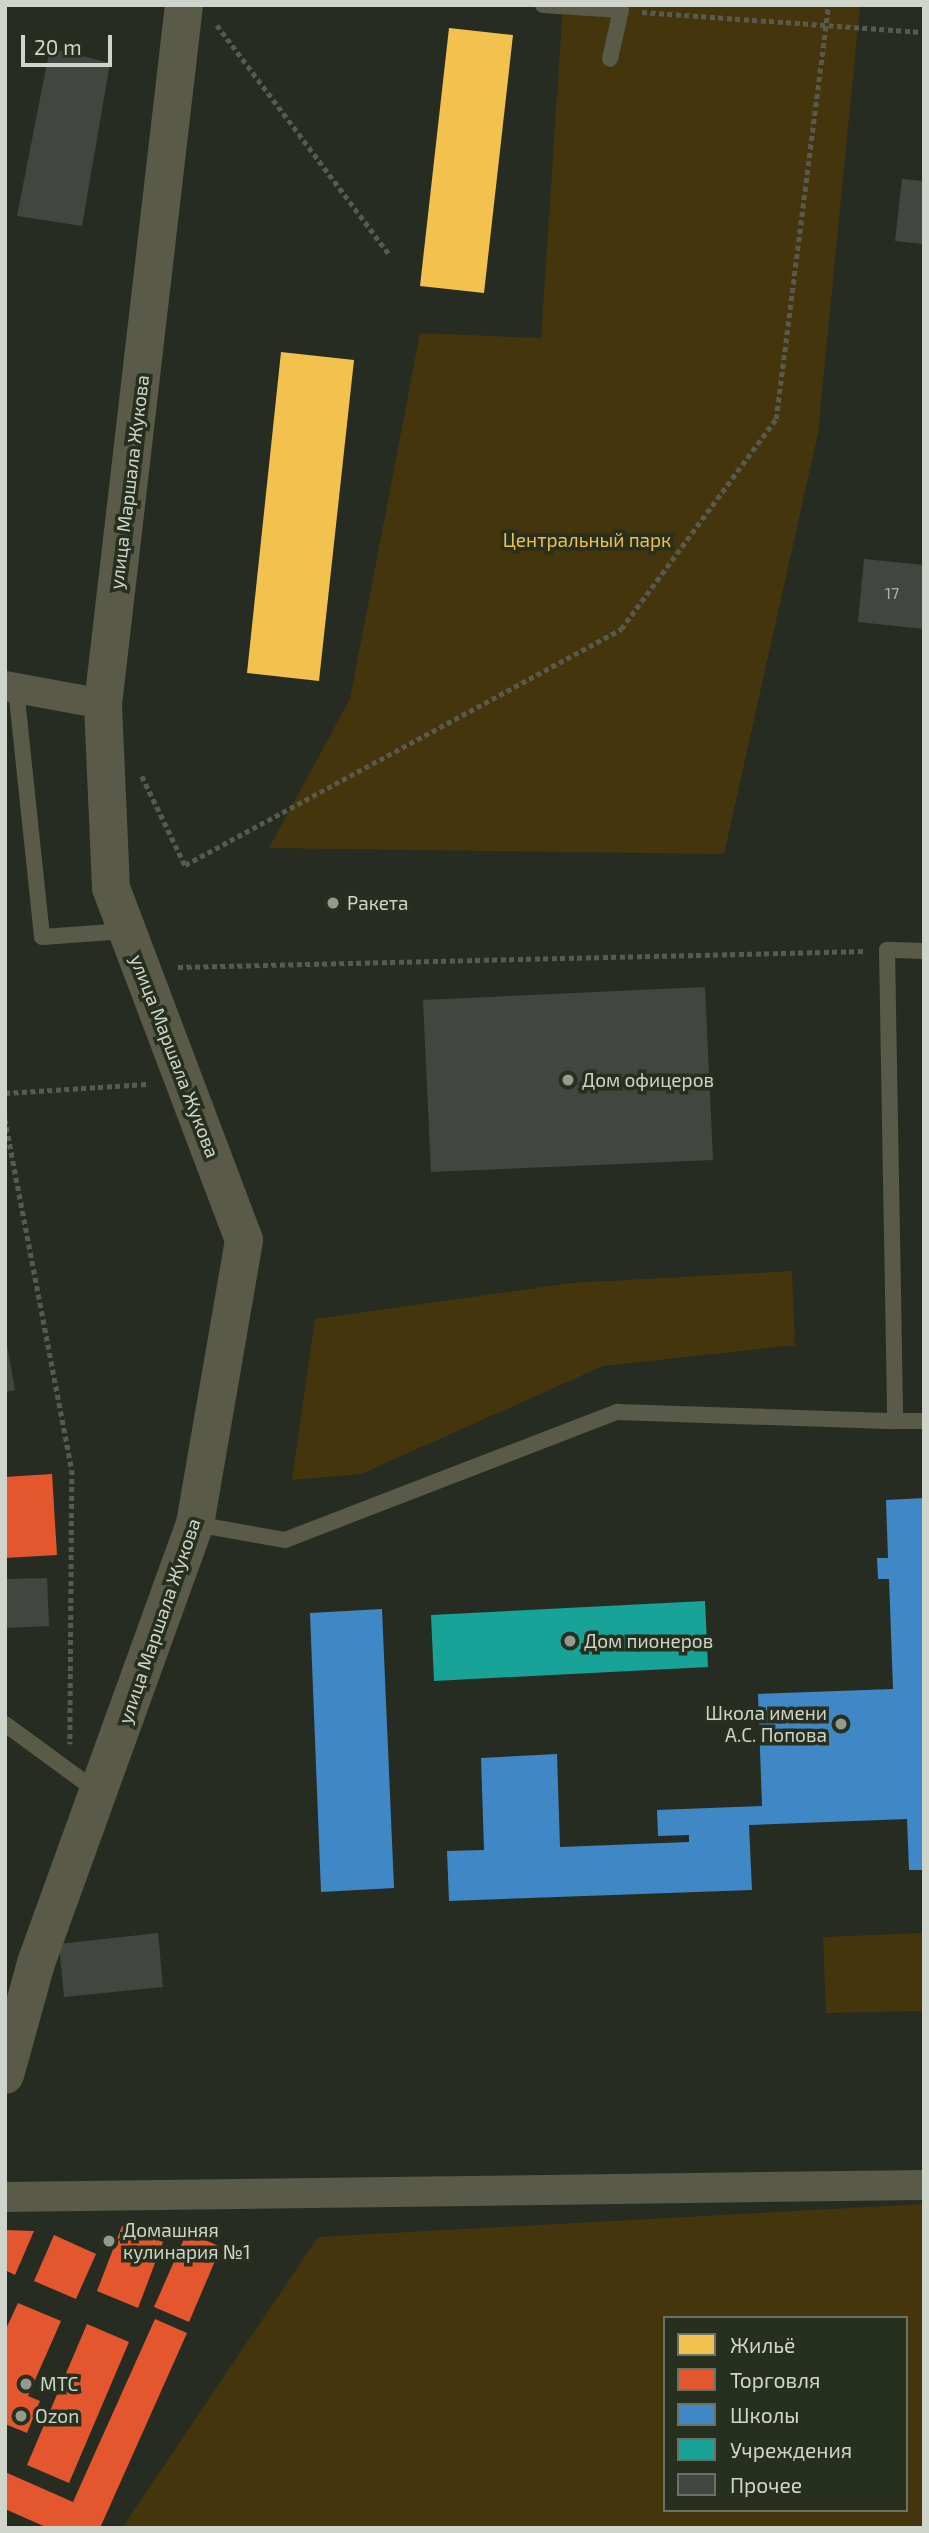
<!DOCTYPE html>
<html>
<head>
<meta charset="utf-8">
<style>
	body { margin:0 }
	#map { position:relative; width:929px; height:2533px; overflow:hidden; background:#272c22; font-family:"Exo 2",sans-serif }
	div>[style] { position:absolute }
	.green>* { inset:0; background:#44350c }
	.homes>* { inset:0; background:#f2c14e }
	.shops>* { inset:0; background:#e4572e }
	.schools>* { inset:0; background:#3f88c5 }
	.public>* { inset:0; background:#17a398 }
	.building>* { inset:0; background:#414740 }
	.path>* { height:4.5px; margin-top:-2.25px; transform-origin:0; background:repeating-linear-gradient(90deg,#585a4d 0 5px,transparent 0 8.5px) }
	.service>* { height:16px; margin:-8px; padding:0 8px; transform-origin:8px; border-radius:8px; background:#595a48 }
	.minor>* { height:30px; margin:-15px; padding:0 15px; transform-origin:15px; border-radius:15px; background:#595a48 }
	.tertiary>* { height:38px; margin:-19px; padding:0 19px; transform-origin:19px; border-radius:19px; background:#595a48 }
	.dots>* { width:19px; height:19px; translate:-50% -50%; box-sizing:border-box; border:4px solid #272f1f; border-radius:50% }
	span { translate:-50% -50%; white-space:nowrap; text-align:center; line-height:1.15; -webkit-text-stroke:7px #272f1f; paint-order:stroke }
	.number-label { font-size:16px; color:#acb2a8 }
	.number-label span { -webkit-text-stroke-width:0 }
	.street-label { font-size:19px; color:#d0d5cb }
	.park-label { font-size:19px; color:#f4bf44 }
	.poi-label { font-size:19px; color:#d0d5cb }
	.left { translate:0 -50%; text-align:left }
	.right { translate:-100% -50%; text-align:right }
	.frame { position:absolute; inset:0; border:7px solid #d0d5cb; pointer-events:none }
	.legend { position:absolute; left:663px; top:2316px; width:245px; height:196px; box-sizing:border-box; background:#272f1f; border:2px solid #6b7164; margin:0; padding:9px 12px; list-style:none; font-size:21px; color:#d0d5cb }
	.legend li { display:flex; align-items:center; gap:14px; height:35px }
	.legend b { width:35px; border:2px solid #6b7164 }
	.scale { position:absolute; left:21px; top:35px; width:91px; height:32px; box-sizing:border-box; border:4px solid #d0d5cb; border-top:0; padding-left:9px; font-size:21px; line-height:24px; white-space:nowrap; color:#d0d5cb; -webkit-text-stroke:5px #272f1f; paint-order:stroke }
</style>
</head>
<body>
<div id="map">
	<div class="green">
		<i style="clip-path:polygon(563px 5px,860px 5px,818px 433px,724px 854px,269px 848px,350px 699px,420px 333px,541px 338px)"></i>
		<i style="clip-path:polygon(792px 1271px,795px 1345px,603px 1366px,361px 1474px,292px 1480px,315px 1319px,572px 1283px)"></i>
		<i style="clip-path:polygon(924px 1933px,924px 2011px,826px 2013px,823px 1937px)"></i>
		<i style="clip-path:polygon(evenodd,924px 2204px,924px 2528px,122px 2528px,318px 2237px,924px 2204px,665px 2318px,906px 2318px,906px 2510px,665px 2510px,665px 2318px)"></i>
	</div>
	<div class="homes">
		<i style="clip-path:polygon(449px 28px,513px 35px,484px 293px,420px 286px)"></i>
		<i style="clip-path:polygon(281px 352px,354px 360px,319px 681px,247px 673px)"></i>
	</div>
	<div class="shops">
		<i style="clip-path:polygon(52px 1474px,57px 1555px,5px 1558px,5px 1477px)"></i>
		<i style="clip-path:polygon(122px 2226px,163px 2242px,138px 2308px,97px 2291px)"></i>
		<i style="clip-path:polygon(5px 2230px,34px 2231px,15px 2275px,5px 2270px)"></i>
		<i style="clip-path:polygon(187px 2232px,221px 2247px,189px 2322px,154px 2307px)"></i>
		<i style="clip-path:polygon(54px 2235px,96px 2254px,76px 2299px,34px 2281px)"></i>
		<i style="clip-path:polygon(18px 2303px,61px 2321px,28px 2396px,40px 2401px,27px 2433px,5px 2424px,5px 2331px)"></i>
		<i style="clip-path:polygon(155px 2319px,187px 2333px,100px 2528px,48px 2528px,5px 2509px,5px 2472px,73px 2502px)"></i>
		<i style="clip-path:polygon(87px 2324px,129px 2342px,69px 2483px,27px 2465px)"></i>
	</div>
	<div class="schools">
		<i style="clip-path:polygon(924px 1498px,924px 1870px,909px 1870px,907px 1819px,749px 1825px,752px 1890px,449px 1901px,447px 1851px,484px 1850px,481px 1758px,557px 1754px,560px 1847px,689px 1842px,689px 1835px,658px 1836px,657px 1810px,762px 1806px,758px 1694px,893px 1689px,889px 1579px,878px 1579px,877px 1558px,888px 1558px,886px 1500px)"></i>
		<i style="clip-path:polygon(382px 1609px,394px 1888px,321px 1892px,310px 1613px)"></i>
	</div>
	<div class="public">
		<i style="clip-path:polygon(705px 1601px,708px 1667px,434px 1681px,431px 1615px)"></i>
	</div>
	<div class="building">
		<i style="clip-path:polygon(50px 48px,110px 63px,82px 226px,17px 216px)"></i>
		<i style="clip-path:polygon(902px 179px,924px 181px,924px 244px,895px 241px)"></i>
		<i style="clip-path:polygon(864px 559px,924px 565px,924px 629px,858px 622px)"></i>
		<i style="clip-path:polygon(705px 987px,713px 1160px,431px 1172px,423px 1000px)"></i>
		<i style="clip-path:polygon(5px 1335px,15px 1390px,5px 1392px)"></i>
		<i style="clip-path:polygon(47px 1578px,49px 1626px,5px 1628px,5px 1579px)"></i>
		<i style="clip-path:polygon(158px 1933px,163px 1987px,64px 1997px,59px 1944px)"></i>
	</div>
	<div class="path">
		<i style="left:642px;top:12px;width:283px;rotate:4.1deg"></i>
		<i style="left:217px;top:25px;width:286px;rotate:53.1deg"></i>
		<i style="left:142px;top:776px;width:99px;rotate:64.2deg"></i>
		<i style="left:185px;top:865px;width:496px;rotate:-28.4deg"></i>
		<i style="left:621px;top:629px;width:261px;rotate:-53.6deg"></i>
		<i style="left:776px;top:419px;width:417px;rotate:-82.8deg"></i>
		<i style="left:178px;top:967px;width:687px;rotate:-1.33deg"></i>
		<i style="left:5px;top:1093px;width:143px;rotate:-3.6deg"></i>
		<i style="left:5px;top:1119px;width:357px;rotate:79.2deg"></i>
		<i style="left:72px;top:1470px;width:274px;rotate:90.4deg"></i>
	</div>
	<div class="service">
		<i style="left:543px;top:5px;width:78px;rotate:3.7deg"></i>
		<i style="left:621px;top:10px;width:50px;rotate:102.7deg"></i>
		<i style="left:16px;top:689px;width:249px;rotate:84deg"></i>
		<i style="left:42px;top:937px;width:84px;rotate:-4.1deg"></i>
		<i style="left:924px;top:951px;width:37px;rotate:-178deg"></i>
		<i style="left:887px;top:950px;width:471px;rotate:89deg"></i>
		<i style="left:895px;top:1421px;width:29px"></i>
		<i style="left:195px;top:1524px;width:91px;rotate:10.1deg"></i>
		<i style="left:285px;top:1540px;width:356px;rotate:-21.1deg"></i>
		<i style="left:617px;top:1412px;width:278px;rotate:1.9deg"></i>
		<i style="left:5px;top:1724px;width:115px;rotate:36.2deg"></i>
	</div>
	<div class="minor">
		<i style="left:5px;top:686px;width:100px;rotate:10.4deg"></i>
		<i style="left:5px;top:2197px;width:919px;rotate:-0.75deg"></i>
	</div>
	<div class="tertiary">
		<i style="left:5px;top:2075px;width:116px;rotate:-74.5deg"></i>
		<i style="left:36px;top:1963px;width:467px;rotate:-70.1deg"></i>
		<i style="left:195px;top:1524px;width:288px;rotate:-80.2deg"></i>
		<i style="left:244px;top:1240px;width:376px;rotate:-110.7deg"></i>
		<i style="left:111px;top:888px;width:184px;rotate:-92.5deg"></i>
		<i style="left:103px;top:704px;width:704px;rotate:-83.39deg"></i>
	</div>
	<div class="dots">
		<i style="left:333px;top:903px;background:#959a90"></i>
		<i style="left:568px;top:1080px;background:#959a90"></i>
		<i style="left:570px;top:1641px;background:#959a90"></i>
		<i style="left:841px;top:1724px;background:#959a90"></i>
		<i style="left:109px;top:2241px;background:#959a90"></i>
		<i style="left:26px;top:2384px;background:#959a90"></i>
		<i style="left:21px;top:2416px;background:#959a90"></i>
	</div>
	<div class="number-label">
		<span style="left:892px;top:593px">17</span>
	</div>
	<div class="street-label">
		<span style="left:129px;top:482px;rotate:-83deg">улица Маршала Жукова</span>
		<span style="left:175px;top:1056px;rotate:69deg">улица Маршала Жукова</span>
		<span style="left:159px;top:1621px;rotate:-71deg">улица Маршала Жукова</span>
	</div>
	<div class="park-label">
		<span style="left:587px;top:540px">Центральный парк</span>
	</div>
	<div class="poi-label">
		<span class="left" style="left:347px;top:903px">Ракета</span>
		<span class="left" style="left:582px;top:1080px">Дом офицеров</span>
		<span class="left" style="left:584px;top:1641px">Дом пионеров</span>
		<span class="right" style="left:827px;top:1724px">Школа имени<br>А.С. Попова</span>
		<span class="left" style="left:123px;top:2241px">Домашняя<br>кулинария №1</span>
		<span class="left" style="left:40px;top:2384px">МТС</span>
		<span class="left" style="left:35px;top:2416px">Ozon</span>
	</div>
	<div class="frame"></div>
	<ul class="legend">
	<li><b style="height:19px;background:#f2c14e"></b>Жильё</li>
	<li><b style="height:19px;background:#e4572e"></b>Торговля</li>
	<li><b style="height:19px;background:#3f88c5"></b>Школы</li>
	<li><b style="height:19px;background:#17a398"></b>Учреждения</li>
	<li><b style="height:19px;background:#414740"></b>Прочее</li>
	</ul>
	<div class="scale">20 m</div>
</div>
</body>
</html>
